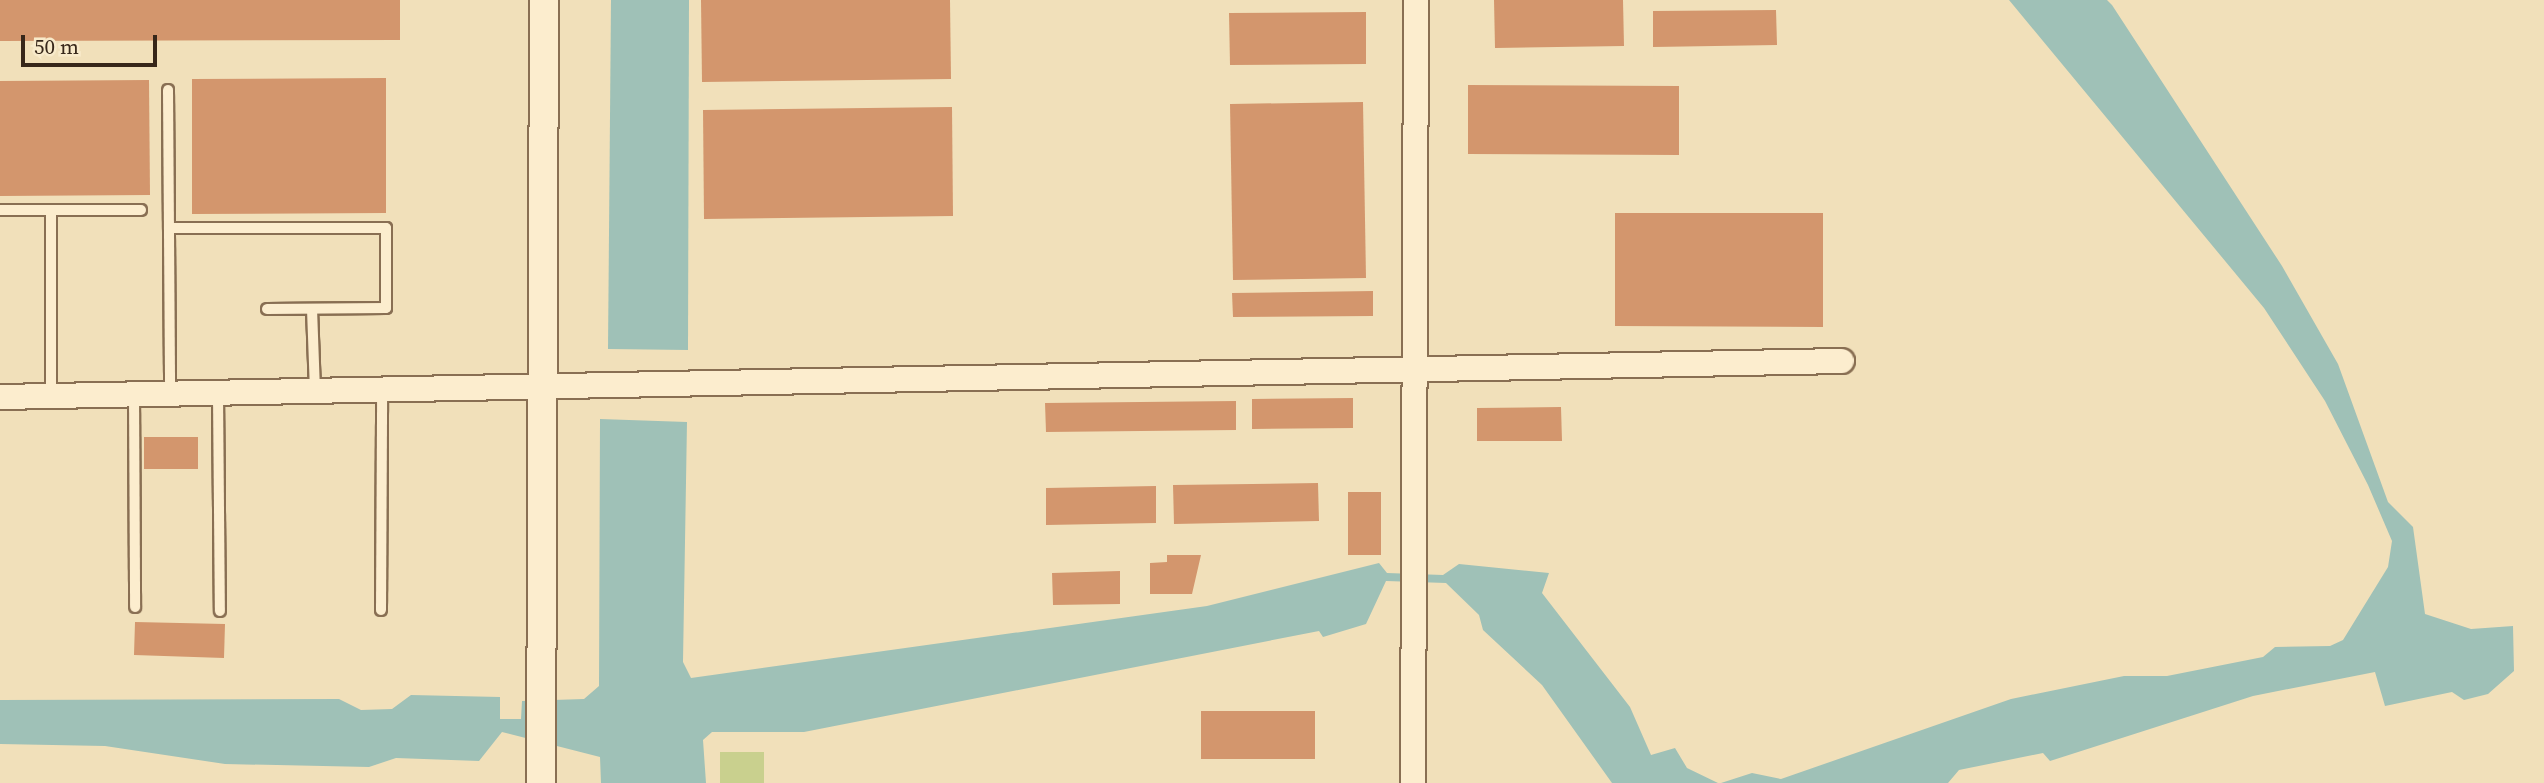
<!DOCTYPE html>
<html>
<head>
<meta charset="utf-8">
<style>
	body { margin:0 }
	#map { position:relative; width:2544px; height:783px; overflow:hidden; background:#f1e0ba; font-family:"Source Serif 4",serif }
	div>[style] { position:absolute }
	.green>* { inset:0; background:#c9d08e }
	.water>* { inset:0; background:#9fc1b7 }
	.building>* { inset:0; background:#d3966d }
	.roads { filter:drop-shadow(2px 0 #896f53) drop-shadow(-2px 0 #896f53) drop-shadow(0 2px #896f53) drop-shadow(0 -2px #896f53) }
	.service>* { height:10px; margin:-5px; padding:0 5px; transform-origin:5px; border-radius:5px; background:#fcedce }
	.tertiary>* { height:24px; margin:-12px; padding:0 12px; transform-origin:12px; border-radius:12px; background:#fcedce }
	.secondary>* { height:28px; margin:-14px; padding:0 14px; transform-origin:14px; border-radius:14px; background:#fcedce }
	span { translate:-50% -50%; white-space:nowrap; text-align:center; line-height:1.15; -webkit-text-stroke:5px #f8eaca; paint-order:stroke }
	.scale { position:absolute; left:21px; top:35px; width:136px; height:32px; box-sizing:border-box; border:4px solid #37271a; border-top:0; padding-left:9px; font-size:21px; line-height:24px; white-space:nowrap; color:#37271a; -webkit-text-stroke:5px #f8eaca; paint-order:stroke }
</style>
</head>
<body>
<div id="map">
	<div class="green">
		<i style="clip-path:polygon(720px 752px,764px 752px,764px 783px,720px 783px)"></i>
	</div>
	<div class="water">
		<i style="clip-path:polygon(611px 0,689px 0,688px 350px,608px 349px)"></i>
		<i style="clip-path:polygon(2009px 0,2107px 0,2112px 5px,2282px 266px,2338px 364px,2388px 502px,2413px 527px,2425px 614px,2471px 629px,2513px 626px,2514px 671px,2488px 694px,2464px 700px,2452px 692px,2385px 706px,2375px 672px,2253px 696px,2050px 761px,2043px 753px,1959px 770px,1948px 783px,1721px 783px,1752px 773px,1781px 779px,2011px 699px,2124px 676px,2167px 676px,2263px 657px,2275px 647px,2330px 646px,2343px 640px,2388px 567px,2392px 541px,2368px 485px,2325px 401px,2264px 308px)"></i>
		<i style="clip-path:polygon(600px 419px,687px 422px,683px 662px,691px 678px,1207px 606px,1379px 563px,1387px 573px,1443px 575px,1459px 564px,1549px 573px,1542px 593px,1630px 707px,1651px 755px,1675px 748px,1687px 768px,1718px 783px,1612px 783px,1542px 685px,1483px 630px,1479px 615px,1446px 583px,1386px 581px,1366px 624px,1323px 637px,1319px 631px,804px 732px,712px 732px,703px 740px,706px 783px,601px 783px,600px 757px,502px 732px,479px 761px,396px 758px,369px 767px,225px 764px,105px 746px,0 744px,0 700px,339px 699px,361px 710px,392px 709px,411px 695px,500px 697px,500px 719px,521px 719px,522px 701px,584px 699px,599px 686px)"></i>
	</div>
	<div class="building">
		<i style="clip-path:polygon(0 0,400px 0,400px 40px,0 41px)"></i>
		<i style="clip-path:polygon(701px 0,950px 0,951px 79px,702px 82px)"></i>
		<i style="clip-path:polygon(1494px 0,1623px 0,1624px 46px,1495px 48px)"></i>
		<i style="clip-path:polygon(1776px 10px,1777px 45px,1653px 47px,1653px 11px)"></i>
		<i style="clip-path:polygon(1366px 12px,1366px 64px,1230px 65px,1229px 13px)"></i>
		<i style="clip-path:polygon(386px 78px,386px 213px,192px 214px,192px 79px)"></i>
		<i style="clip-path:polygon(149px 80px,150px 195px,0 196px,0 81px)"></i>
		<i style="clip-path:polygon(1468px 85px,1679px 86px,1679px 155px,1468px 154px)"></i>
		<i style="clip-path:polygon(1363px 102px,1366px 278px,1233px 280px,1230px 104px)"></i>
		<i style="clip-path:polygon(952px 107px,953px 216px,704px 219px,703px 110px)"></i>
		<i style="clip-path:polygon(1615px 213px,1823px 213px,1823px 327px,1615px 326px)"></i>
		<i style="clip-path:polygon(1373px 291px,1373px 316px,1233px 317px,1232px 293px)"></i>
		<i style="clip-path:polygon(1353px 398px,1353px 428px,1252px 429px,1252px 399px)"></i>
		<i style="clip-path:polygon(1236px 401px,1236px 430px,1046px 432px,1045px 403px)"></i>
		<i style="clip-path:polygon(1561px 407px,1562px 441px,1477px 441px,1477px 408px)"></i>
		<i style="clip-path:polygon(144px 437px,198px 437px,198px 469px,144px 469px)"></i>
		<i style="clip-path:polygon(1318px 483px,1319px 521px,1174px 524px,1173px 485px)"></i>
		<i style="clip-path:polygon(1156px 486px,1156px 523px,1046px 525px,1046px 488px)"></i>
		<i style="clip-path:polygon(1348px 492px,1381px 492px,1381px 555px,1348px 555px)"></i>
		<i style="clip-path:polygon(1167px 555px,1201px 555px,1192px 594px,1150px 594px,1150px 563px,1167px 562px)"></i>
		<i style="clip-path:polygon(1120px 571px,1120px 604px,1053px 605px,1052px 573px)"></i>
		<i style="clip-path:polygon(135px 622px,225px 624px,224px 658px,134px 655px)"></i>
		<i style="clip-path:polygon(1201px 711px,1315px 711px,1315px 759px,1201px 759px)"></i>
	</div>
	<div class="roads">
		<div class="service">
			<i style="left:168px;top:90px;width:304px;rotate:89.6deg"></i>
			<i style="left:0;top:210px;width:141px"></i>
			<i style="left:169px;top:228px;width:217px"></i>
			<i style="left:386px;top:228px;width:80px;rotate:90deg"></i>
			<i style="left:386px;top:308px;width:119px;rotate:179.5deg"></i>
			<i style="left:312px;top:309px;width:83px;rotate:87.9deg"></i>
			<i style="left:134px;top:394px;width:213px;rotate:89.7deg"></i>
			<i style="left:51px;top:395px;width:185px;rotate:-90deg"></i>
			<i style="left:218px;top:395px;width:216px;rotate:89.5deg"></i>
			<i style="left:381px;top:610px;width:219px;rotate:-89.7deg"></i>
		</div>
		<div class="tertiary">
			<i style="left:0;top:397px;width:1842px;rotate:-1.12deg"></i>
			<i style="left:1413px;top:783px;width:783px;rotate:-89.78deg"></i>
		</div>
		<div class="secondary">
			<i style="left:541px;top:783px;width:783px;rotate:-89.78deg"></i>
		</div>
	</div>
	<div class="scale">50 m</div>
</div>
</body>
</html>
